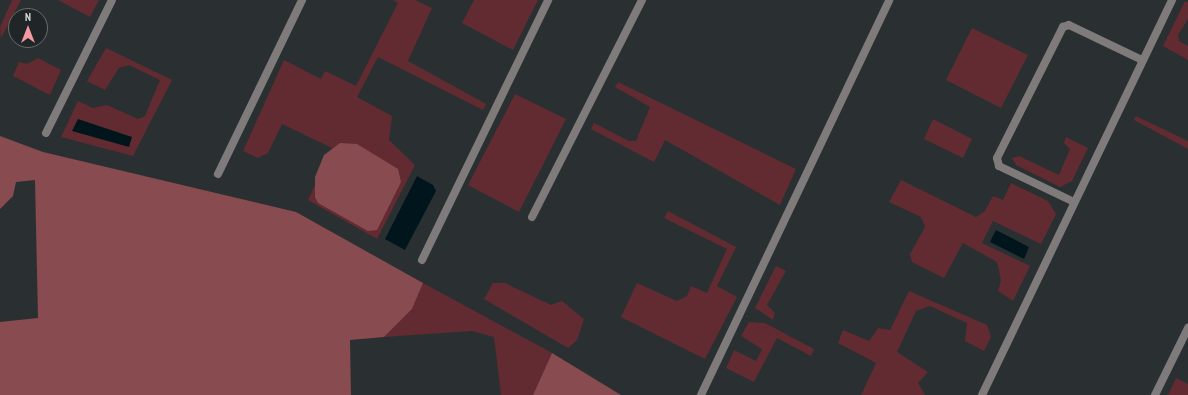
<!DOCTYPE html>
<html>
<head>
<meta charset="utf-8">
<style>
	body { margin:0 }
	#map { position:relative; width:1188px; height:395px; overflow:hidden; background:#2a3031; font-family:"PT Sans Narrow",sans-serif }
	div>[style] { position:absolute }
	.green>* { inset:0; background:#612b31 }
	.forest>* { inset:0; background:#884b50 }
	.water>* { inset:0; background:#00161c }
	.street>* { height:8px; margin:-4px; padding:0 4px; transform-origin:4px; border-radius:4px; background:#7f7b7b }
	span { translate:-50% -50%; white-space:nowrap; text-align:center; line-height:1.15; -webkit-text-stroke:3.5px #202627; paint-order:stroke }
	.north { position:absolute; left:8px; top:8px; width:40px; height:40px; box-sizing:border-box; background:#202627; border:1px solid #686d6e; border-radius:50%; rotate:0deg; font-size:11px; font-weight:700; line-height:16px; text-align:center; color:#d3d7d8 }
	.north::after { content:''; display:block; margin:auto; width:14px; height:18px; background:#f49aa0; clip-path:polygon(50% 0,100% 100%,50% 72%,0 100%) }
</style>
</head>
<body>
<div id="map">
	<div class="green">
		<i style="clip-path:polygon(12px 0,21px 0,1px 38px,0 27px)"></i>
		<i style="clip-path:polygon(58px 0,99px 0,90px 17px)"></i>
		<i style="clip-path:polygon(393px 0,415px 0,432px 8px,408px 61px,486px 104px,483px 110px,378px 57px,357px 97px,392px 116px,389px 140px,415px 165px,377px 239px,308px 200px,338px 136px,332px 148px,282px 124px,268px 153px,258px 158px,243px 151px,284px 60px,321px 79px,325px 71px,356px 86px,398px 3px)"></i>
		<i style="clip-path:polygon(474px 0,538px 0,513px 50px,462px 23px)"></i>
		<i style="clip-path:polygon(1185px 1px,1188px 2px,1188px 19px,1178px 35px,1179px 41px,1188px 46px,1188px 60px,1163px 46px)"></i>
		<i style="clip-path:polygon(972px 28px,1028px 55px,1001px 108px,946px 80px)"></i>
		<i style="clip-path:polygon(106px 48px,172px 80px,133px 156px,61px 137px,78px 101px,93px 108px,107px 105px,138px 119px,145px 116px,160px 80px,129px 65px,119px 68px,105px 90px,87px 81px)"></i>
		<i style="clip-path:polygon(38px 58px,61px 70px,50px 95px,13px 76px,19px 62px,27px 64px)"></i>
		<i style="clip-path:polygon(618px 82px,796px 169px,780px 205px,665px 140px,654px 162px,591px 129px,594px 123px,629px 141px,636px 141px,650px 107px,615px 87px)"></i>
		<i style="clip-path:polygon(515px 94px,566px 119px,519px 212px,468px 185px)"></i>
		<i style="clip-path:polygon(1136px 116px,1188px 141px,1188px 149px,1134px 120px)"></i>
		<i style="clip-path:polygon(933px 119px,972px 139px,963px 158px,924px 139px)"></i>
		<i style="clip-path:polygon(1066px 137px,1088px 148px,1072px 181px,1060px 187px,1016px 165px,1012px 158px,1019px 156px,1059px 175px,1070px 149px,1064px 143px)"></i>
		<i style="clip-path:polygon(901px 180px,976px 217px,985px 211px,993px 196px,1003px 200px,1011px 183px,1048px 201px,1056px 214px,1041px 244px,993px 221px,982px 243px,1030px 266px,1013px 301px,998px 291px,1001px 280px,997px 262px,963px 243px,944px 278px,912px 262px,910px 254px,925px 227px,921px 217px,889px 202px)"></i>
		<i style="clip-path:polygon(668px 211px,736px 247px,717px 286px,737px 297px,705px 359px,621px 317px,637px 283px,677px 301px,687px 296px,691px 286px,707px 293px,727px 249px,664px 218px)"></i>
		<i style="clip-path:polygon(776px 266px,786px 271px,767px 305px,775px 313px,773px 320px,755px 308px)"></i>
		<i style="clip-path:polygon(423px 283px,552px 353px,533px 395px,501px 395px,494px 337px,472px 331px,384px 337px,412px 309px)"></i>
		<i style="clip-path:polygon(493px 283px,505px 283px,551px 305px,562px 301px,584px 319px,577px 340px,568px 348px,484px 299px)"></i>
		<i style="clip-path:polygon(909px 291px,987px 325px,991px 337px,984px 351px,965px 341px,967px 323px,930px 306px,916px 311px,897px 352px,928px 372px,918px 383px,925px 395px,861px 395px,876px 363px,838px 343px,843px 330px,869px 341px,878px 328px,890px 330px)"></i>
		<i style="clip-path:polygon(749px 322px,765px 323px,814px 349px,811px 356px,777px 338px,754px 382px,726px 368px,734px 350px,756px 361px,762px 349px,741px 336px)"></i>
		<i style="clip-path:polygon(1176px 378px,1188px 384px,1188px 395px,1168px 395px)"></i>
	</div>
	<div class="forest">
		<i style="clip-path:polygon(0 136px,43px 152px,296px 212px,423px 283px,412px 309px,384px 337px,350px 340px,351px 395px,0 395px,0 322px,38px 318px,35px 180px,16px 182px,13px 196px,0 209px)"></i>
		<i style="clip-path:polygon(340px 143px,357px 144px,398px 169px,401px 182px,377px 230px,368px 231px,318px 203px,315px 197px,315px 177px,324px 155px)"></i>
		<i style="clip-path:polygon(552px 353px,621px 395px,533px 395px)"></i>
	</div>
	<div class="water">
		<i style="clip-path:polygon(78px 119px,132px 137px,129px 147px,72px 131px)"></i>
		<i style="clip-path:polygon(417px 176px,433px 185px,436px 191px,405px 250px,385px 239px)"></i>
		<i style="clip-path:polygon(996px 230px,1029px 247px,1024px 259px,990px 242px)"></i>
	</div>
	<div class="street">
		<i style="left:46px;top:133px;width:148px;rotate:-63.6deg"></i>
		<i style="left:218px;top:174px;width:193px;rotate:-64.2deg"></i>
		<i style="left:1072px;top:201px;width:81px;rotate:-154.4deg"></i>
		<i style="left:999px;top:166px;width:8px;rotate:-104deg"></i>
		<i style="left:997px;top:158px;width:147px;rotate:-63.3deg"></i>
		<i style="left:1063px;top:27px;width:6px;rotate:-18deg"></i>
		<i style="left:1069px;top:25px;width:81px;rotate:25.6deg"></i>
		<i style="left:532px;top:217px;width:243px;rotate:-63.1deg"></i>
		<i style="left:422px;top:260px;width:289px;rotate:-64.1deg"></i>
		<i style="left:701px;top:395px;width:437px;rotate:-64.5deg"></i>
		<i style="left:982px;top:395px;width:438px;rotate:-64.3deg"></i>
		<i style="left:1155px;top:395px;width:75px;rotate:-63.8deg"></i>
	</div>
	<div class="north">N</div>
</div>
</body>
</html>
